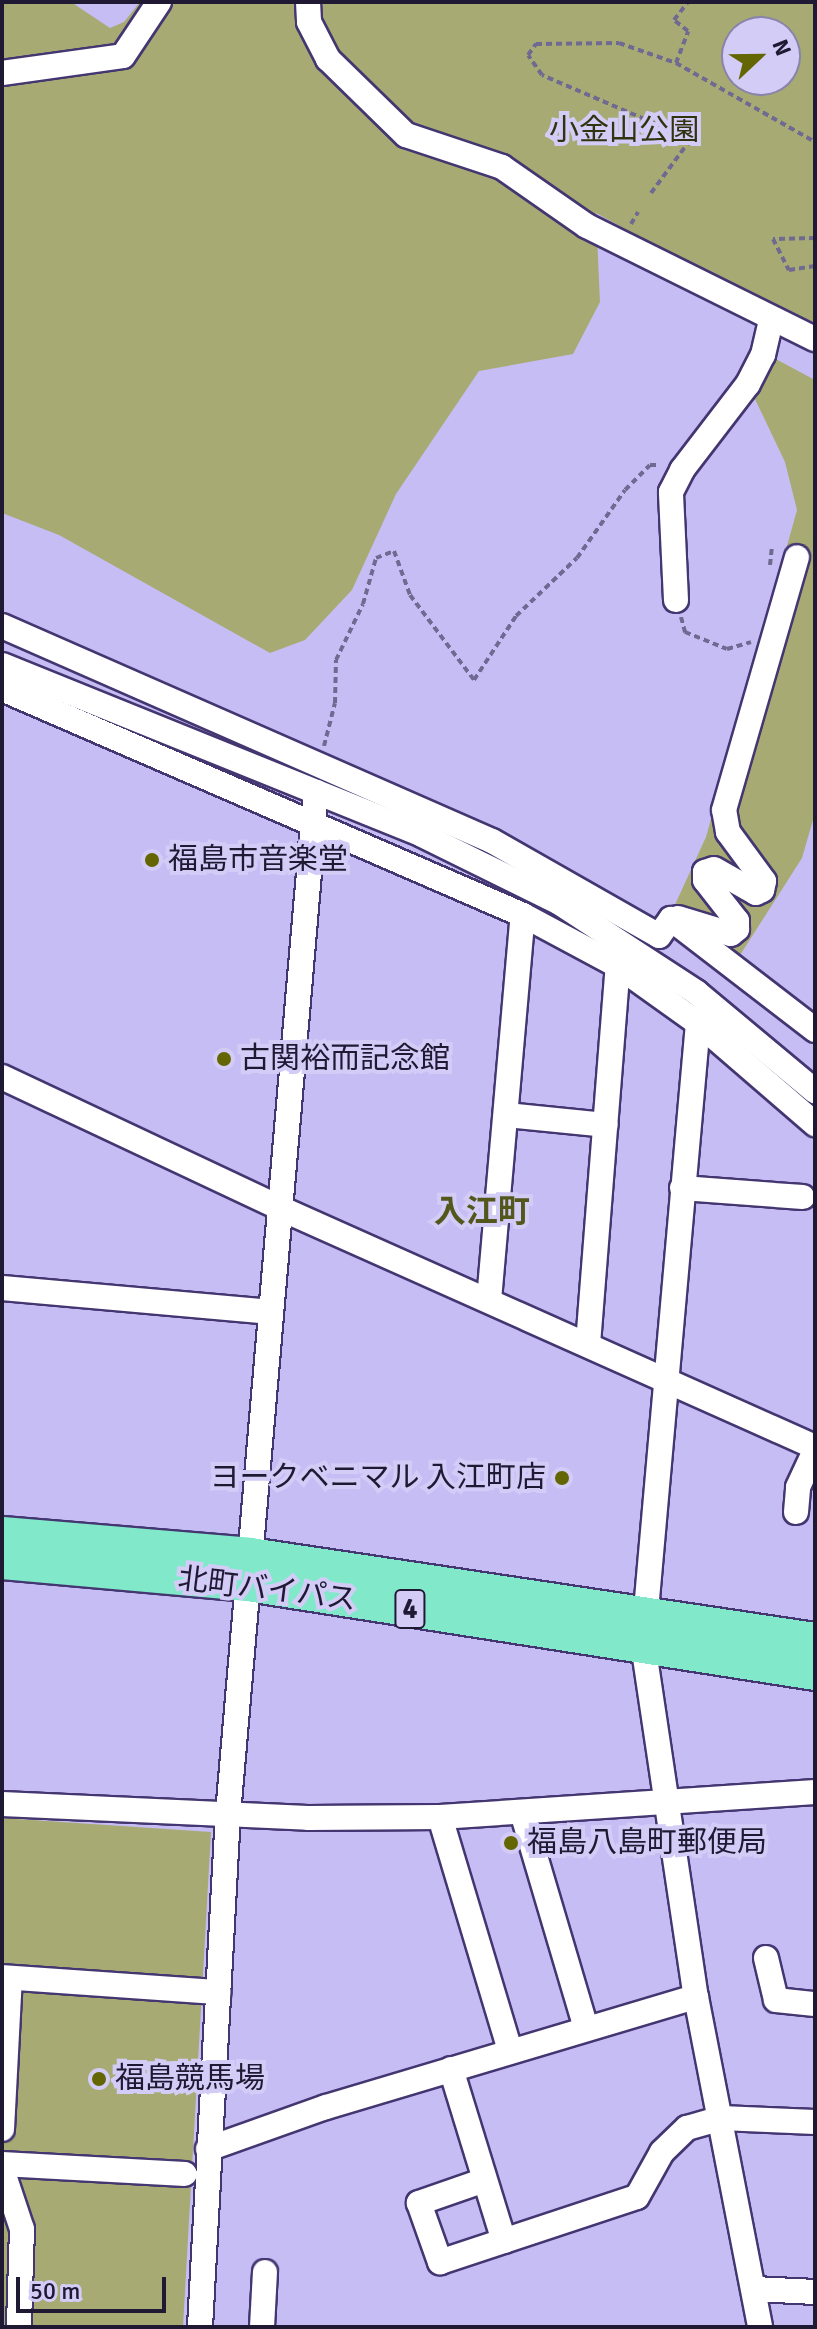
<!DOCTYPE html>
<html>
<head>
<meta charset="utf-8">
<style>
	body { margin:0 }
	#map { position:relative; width:817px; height:2329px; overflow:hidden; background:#c6bdf5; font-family:Signika,"Noto Sans JP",sans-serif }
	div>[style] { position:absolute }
	.green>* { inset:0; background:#a7ab73 }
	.path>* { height:4px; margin-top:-2px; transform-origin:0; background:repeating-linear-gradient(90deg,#706991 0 6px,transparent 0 10px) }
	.roads { filter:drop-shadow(2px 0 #443671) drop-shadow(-2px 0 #443671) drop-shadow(0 2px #443671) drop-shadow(0 -2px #443671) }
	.minor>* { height:24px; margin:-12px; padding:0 12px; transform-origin:12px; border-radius:12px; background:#fff }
	.highway>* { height:34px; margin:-17px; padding:0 17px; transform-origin:17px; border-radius:17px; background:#81e9ca }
	.dots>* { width:22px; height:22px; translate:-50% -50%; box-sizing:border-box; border:4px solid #d3ccf7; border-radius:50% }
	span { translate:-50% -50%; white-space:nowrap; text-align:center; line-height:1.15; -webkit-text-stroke:8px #d3ccf7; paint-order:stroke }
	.shield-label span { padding:2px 6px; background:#d3ccf7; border:2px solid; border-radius:6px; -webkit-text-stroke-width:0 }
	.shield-label { font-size:28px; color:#1f1933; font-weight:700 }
	.park-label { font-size:30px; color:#31330e }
	.poi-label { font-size:30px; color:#1f1933 }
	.left { translate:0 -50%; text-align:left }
	.right { translate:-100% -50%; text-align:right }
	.street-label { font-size:30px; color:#1f1933 }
	.neighbourhood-label { font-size:32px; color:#54571c; font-weight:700 }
	.frame { position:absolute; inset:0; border:4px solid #1f1933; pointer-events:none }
	.north { position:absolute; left:721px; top:16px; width:80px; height:80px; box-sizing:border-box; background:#d3ccf7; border:2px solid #8b84a9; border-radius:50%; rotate:68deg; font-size:22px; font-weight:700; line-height:32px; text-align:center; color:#1f1933 }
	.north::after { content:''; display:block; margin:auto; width:28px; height:36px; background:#636602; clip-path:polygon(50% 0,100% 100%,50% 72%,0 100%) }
	.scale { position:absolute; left:16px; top:2277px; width:150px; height:36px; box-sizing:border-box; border:4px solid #1f1933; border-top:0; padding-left:10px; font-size:24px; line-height:28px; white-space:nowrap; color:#1f1933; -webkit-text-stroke:6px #d3ccf7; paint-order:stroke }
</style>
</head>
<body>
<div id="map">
	<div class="green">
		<i style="clip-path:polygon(evenodd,6px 2px,71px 2px,110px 28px,124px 22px,140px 2px,815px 2px,815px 322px,772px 309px,596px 213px,600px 302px,573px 354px,479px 371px,396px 494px,352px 590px,305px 640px,270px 653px,59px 535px,2px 513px,2px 4px,6px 2px,737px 32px,785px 32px,785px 80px,737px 80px,737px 32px)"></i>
		<i style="clip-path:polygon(772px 357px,815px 380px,815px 813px,802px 858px,728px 974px,673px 909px,706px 837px,797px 510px,785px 462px,753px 395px)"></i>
		<i style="clip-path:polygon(2px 1818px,211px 1832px,183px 2327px,2px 2327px)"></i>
	</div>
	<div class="path">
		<i style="left:676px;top:63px;width:34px;rotate:-69deg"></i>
		<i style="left:688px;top:31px;width:18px;rotate:-142deg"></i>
		<i style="left:674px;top:20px;width:23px;rotate:-52deg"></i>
		<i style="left:651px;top:193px;width:67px;rotate:-53.5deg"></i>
		<i style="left:691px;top:139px;width:162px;rotate:-156.8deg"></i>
		<i style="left:542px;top:75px;width:24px;rotate:-125deg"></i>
		<i style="left:528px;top:55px;width:14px;rotate:-54deg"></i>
		<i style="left:536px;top:44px;width:83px;rotate:-0.7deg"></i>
		<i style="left:619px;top:43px;width:60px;rotate:19.3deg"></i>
		<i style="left:676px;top:63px;width:160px;rotate:29.6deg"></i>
		<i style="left:631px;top:224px;width:14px;rotate:-60deg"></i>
		<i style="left:815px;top:238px;width:42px;rotate:178.6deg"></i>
		<i style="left:773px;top:239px;width:35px;rotate:63deg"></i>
		<i style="left:789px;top:270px;width:26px;rotate:-9deg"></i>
		<i style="left:770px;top:565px;width:19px;rotate:-84deg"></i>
		<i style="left:681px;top:617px;width:16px;rotate:75deg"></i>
		<i style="left:685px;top:632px;width:45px;rotate:22deg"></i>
		<i style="left:727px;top:649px;width:25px;rotate:-16deg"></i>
		<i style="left:324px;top:746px;width:44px;rotate:-75.7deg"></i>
		<i style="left:335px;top:703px;width:43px;rotate:-88.7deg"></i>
		<i style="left:336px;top:660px;width:62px;rotate:-64.3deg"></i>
		<i style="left:363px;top:604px;width:48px;rotate:-74.2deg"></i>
		<i style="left:376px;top:558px;width:19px;rotate:-21deg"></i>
		<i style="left:394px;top:551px;width:47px;rotate:70deg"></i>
		<i style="left:410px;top:595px;width:106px;rotate:53deg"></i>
		<i style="left:474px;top:680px;width:77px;rotate:-56.7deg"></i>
		<i style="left:516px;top:616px;width:84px;rotate:-43.6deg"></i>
		<i style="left:577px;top:558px;width:83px;rotate:-54.8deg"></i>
		<i style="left:625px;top:490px;width:35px;rotate:-45deg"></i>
		<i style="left:650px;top:465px;width:10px"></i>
	</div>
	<div class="roads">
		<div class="minor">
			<i style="left:308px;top:2px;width:20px;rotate:87deg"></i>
			<i style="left:309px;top:22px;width:42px;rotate:62.8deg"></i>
			<i style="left:328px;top:59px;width:109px;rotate:44.3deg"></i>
			<i style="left:406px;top:135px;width:101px;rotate:18.4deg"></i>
			<i style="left:502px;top:167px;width:103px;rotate:34.8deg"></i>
			<i style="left:587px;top:226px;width:254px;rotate:26.4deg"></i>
			<i style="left:2px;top:73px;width:122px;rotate:-8deg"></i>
			<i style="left:123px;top:56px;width:65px;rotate:-56.3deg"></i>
			<i style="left:676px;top:600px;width:108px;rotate:-92.7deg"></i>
			<i style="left:671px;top:492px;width:25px;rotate:-63deg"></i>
			<i style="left:682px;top:470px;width:108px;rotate:-52.5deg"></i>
			<i style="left:748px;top:384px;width:33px;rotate:-63deg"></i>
			<i style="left:763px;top:355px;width:37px;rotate:-77deg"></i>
			<i style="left:2px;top:626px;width:535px;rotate:23.69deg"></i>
			<i style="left:492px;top:841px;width:192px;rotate:29.6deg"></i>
			<i style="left:659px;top:936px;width:21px;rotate:-55deg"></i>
			<i style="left:671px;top:919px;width:182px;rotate:37.6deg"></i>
			<i style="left:2px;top:665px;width:453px;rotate:22deg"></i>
			<i style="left:422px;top:835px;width:152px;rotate:26.2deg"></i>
			<i style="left:558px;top:902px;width:165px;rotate:33.1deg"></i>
			<i style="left:696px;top:992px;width:155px;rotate:39.8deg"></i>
			<i style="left:2px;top:689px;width:568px;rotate:23.45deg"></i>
			<i style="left:523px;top:915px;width:108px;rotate:28.2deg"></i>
			<i style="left:618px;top:966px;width:98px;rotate:35.5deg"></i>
			<i style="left:698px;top:1023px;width:155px;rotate:40.8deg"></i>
			<i style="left:678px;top:918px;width:55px;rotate:16.8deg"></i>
			<i style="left:731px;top:934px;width:8px;rotate:-40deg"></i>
			<i style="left:737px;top:929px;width:8px;rotate:-90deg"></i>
			<i style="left:737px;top:921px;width:52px;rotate:-128deg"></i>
			<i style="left:705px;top:880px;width:8px;rotate:-90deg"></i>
			<i style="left:705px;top:872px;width:9px;rotate:-18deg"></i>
			<i style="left:714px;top:869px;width:48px;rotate:29.7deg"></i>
			<i style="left:756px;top:893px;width:7px;rotate:-27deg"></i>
			<i style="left:762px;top:890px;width:9px;rotate:-77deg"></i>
			<i style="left:764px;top:881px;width:61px;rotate:-126.3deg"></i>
			<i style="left:728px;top:832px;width:22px;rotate:-100deg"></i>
			<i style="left:724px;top:810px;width:263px;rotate:-73.9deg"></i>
			<i style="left:698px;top:1023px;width:623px;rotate:95.06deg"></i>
			<i style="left:643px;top:1644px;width:357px;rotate:81.5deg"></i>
			<i style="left:696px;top:1997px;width:336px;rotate:79deg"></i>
			<i style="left:2px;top:1077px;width:310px;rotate:25.2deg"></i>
			<i style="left:282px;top:1209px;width:584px;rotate:24.06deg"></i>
			<i style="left:506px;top:1115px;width:100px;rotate:5.7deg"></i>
			<i style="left:682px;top:1188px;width:121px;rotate:4.3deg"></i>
			<i style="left:2px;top:1288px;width:270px;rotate:5.1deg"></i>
			<i style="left:489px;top:1300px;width:386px;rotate:-85deg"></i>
			<i style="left:588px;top:1344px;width:379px;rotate:-85.5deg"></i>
			<i style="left:796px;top:1512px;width:25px;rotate:-85deg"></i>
			<i style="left:798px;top:1487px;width:40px;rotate:-65deg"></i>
			<i style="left:2px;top:1804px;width:306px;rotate:2.6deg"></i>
			<i style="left:308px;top:1818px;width:132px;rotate:-0.4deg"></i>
			<i style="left:440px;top:1817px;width:376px;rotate:-3.8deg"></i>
			<i style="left:522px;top:1812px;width:225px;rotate:73.5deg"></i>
			<i style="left:440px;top:1817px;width:244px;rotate:73.3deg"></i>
			<i style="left:766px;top:1958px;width:43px;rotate:76.6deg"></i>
			<i style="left:776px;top:2000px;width:39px;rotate:6deg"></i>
			<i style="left:2px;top:1977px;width:217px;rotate:4deg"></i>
			<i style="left:451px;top:2069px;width:180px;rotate:72.9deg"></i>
			<i style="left:2px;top:2129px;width:151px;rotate:-87deg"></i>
			<i style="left:208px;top:2149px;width:125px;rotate:-19.6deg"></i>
			<i style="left:326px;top:2107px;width:386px;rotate:-16.6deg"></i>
			<i style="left:2px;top:2164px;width:183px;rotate:3.1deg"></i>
			<i style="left:2px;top:2169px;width:63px;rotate:71.6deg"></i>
			<i style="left:22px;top:2229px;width:98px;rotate:91.8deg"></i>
			<i style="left:482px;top:2181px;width:67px;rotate:160.8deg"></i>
			<i style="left:419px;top:2203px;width:63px;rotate:70.4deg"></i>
			<i style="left:440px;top:2262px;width:207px;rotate:-18.3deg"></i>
			<i style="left:637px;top:2197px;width:51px;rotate:-60.9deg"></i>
			<i style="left:662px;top:2152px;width:35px;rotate:-44deg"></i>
			<i style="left:687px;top:2128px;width:35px;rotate:-16deg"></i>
			<i style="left:721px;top:2118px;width:94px;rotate:2.4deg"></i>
			<i style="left:754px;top:2289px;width:61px;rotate:2.8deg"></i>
			<i style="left:200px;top:2327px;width:514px;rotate:-86.88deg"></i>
			<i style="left:228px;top:1814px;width:1026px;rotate:-85.08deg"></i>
			<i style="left:262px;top:2327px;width:55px;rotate:-86.9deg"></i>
		</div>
		<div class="highway">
			<i style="left:2px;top:1534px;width:249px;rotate:4.8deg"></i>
			<i style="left:250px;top:1555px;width:571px;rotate:8.56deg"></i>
			<i style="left:2px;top:1562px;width:247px;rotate:5.1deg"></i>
			<i style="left:248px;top:1584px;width:574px;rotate:8.92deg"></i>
		</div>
	</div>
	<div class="dots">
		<i style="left:152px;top:860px;background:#636602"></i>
		<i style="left:224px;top:1059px;background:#636602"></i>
		<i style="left:562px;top:1478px;background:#636602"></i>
		<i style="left:511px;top:1843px;background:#636602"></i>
		<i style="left:99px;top:2079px;background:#636602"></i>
	</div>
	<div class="shield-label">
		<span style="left:410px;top:1609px">4</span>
	</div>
	<div class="park-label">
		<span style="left:624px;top:131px">小金山公園</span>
	</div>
	<div class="poi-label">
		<span class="left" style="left:168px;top:860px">福島市音楽堂</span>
		<span class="left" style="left:240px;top:1059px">古関裕而記念館</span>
		<span class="right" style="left:546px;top:1478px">ヨークベニマル 入江町店</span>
		<span class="left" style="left:527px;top:1843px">福島八島町郵便局</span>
		<span class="left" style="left:115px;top:2079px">福島競馬場</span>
	</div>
	<div class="street-label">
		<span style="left:267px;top:1590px;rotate:7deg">北町バイパス</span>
	</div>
	<div class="neighbourhood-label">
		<span style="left:482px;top:1212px">入江町</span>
	</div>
	<div class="frame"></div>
	<div class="north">N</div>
	<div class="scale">50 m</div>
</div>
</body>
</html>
